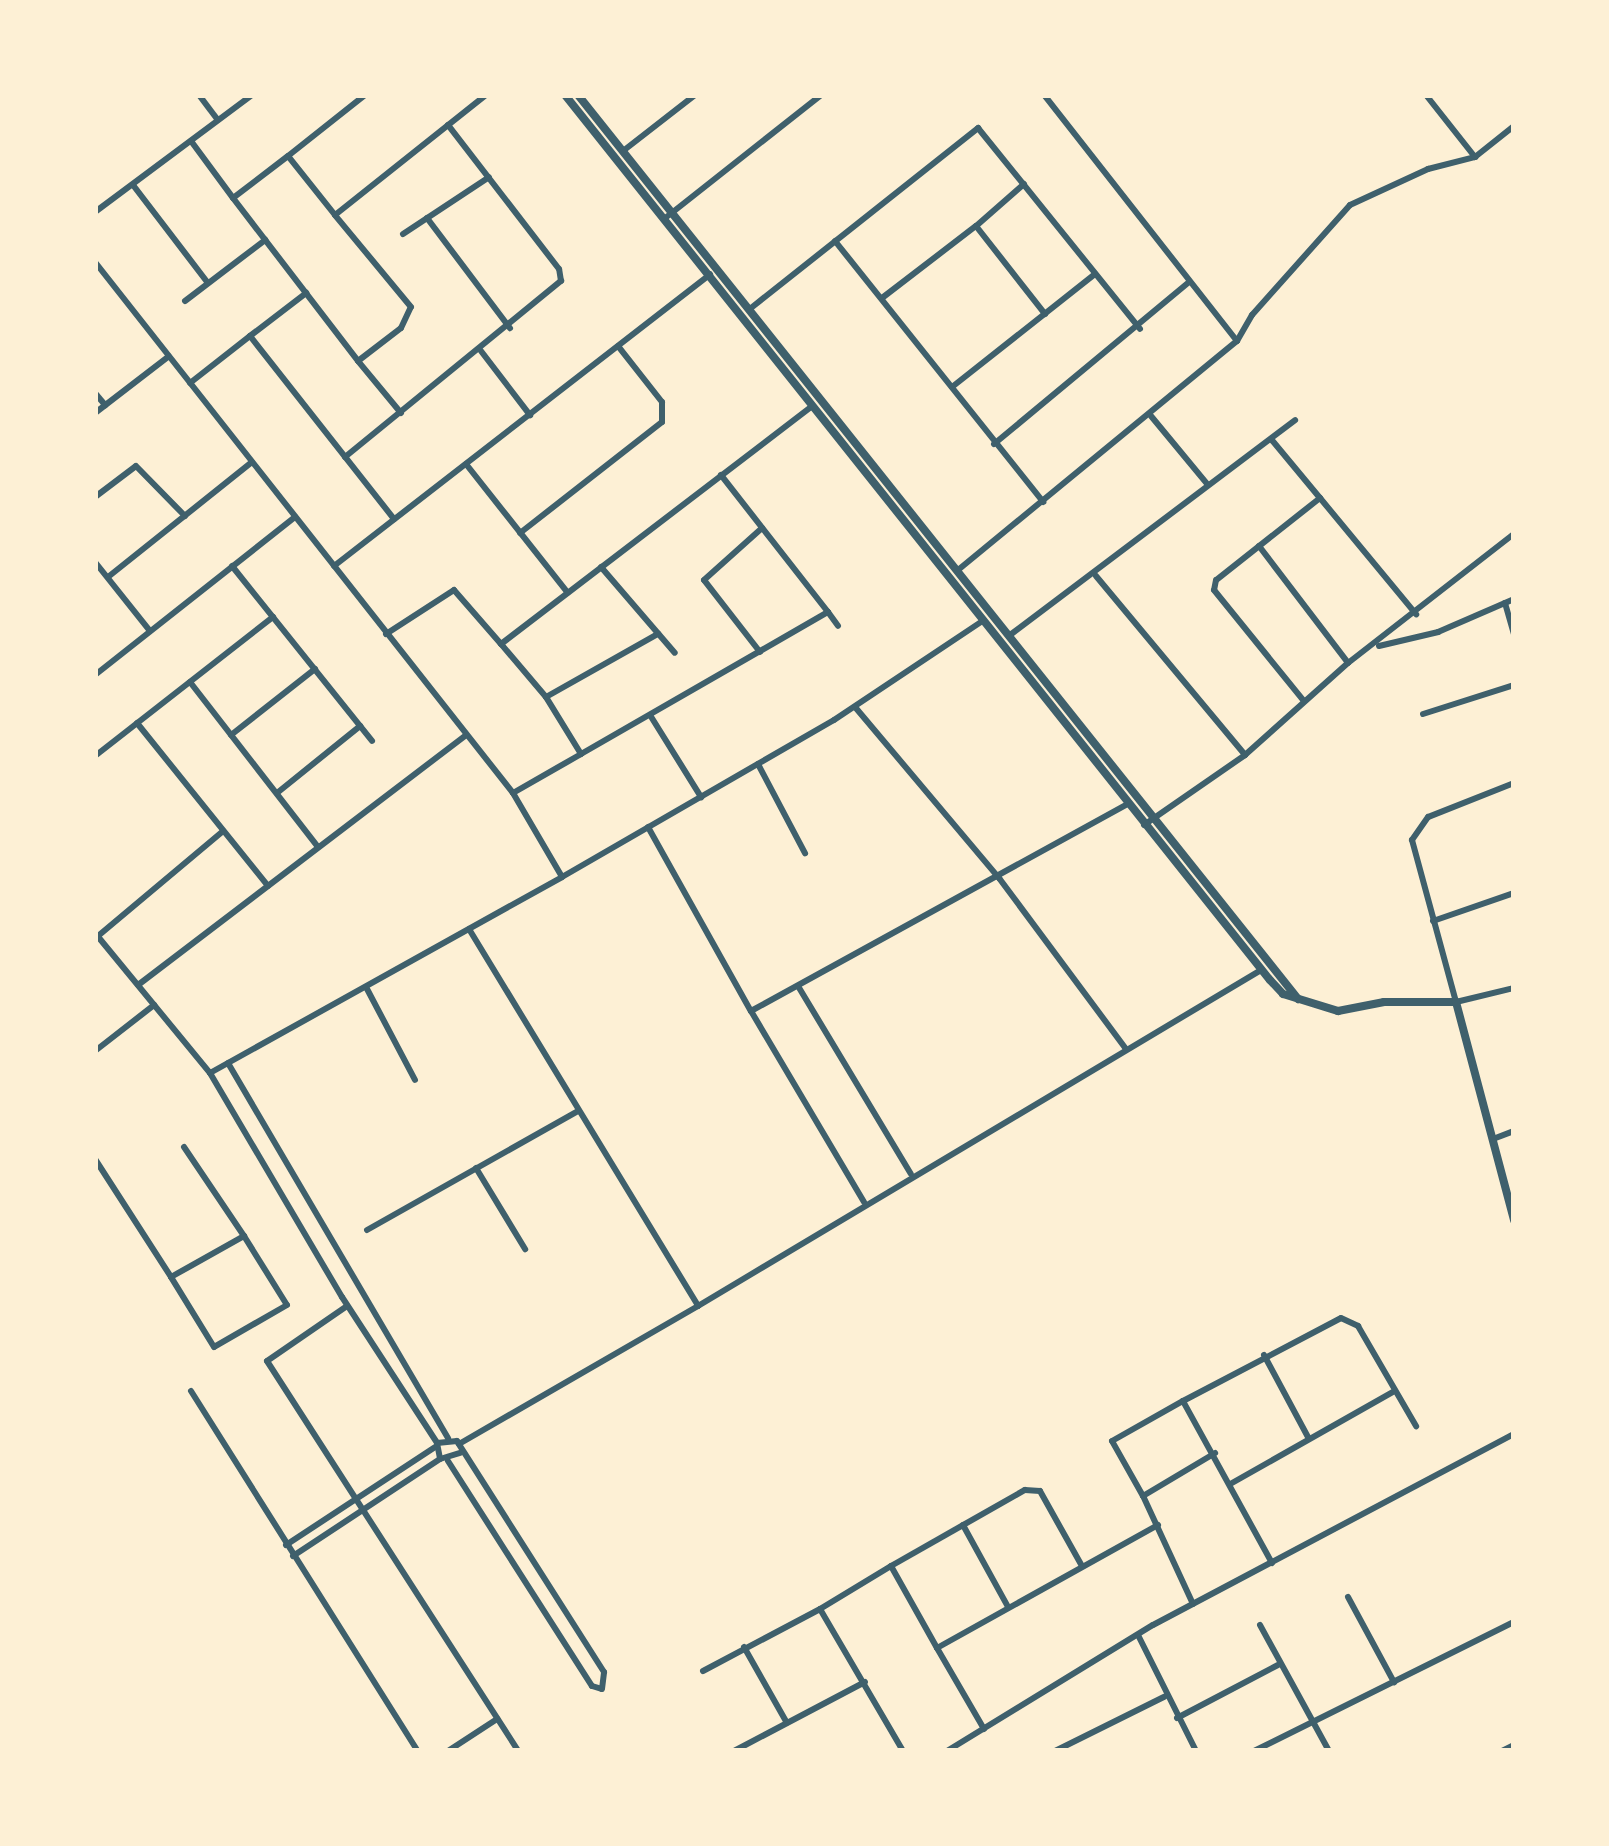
<!DOCTYPE html>
<html>
<head>
<meta charset="utf-8">
<style>
	body { margin:0 }
	#map { position:relative; width:1609px; height:1846px; overflow:hidden; background:#fdf0d5; font-family:Mulish,sans-serif }
	div>[style] { position:absolute }
	.minor>* { height:6px; margin:-3px; padding:0 3px; transform-origin:3px; border-radius:3px; background:#3f606c }
	.tertiary>* { height:8px; margin:-4px; padding:0 4px; transform-origin:4px; border-radius:4px; background:#3f606c }
	span { translate:-50% -50%; white-space:nowrap; text-align:center; line-height:1.15; -webkit-text-stroke:8px #fdf0d5; paint-order:stroke }
	.frame { position:absolute; inset:0; border:98px solid #fdf0d5; pointer-events:none }
</style>
</head>
<body>
<div id="map">
	<div class="minor">
		<i style="left:199px;top:95px;width:31px;rotate:53deg"></i>
		<i style="left:1426px;top:95px;width:79px;rotate:51.7deg"></i>
		<i style="left:191px;top:141px;width:71px;rotate:53.6deg"></i>
		<i style="left:623px;top:151px;width:91px;rotate:-37.9deg"></i>
		<i style="left:288px;top:156px;width:98px;rotate:-38.4deg"></i>
		<i style="left:1024px;top:184px;width:64px;rotate:138.8deg"></i>
		<i style="left:976px;top:226px;width:112px;rotate:51.9deg"></i>
		<i style="left:133px;top:185px;width:123px;rotate:52.6deg"></i>
		<i style="left:95px;top:212px;width:196px;rotate:-36.7deg"></i>
		<i style="left:335px;top:215px;width:75px;rotate:-128.5deg"></i>
		<i style="left:288px;top:156px;width:69px;rotate:142.6deg"></i>
		<i style="left:233px;top:198px;width:205px;rotate:52.5deg"></i>
		<i style="left:427px;top:218px;width:138px;rotate:53deg"></i>
		<i style="left:664px;top:219px;width:200px;rotate:-38.3deg"></i>
		<i style="left:403px;top:234px;width:103px;rotate:-33.5deg"></i>
		<i style="left:835px;top:241px;width:334px;rotate:51.4deg"></i>
		<i style="left:95px;top:262px;width:676px;rotate:51.79deg"></i>
		<i style="left:513px;top:793px;width:97px;rotate:59.7deg"></i>
		<i style="left:562px;top:877px;width:314px;rotate:-30deg"></i>
		<i style="left:834px;top:720px;width:180px;rotate:-33.7deg"></i>
		<i style="left:882px;top:298px;width:118px;rotate:-37.5deg"></i>
		<i style="left:185px;top:301px;width:101px;rotate:-37.3deg"></i>
		<i style="left:751px;top:308px;width:290px;rotate:-38.4deg"></i>
		<i style="left:978px;top:128px;width:258px;rotate:51.1deg"></i>
		<i style="left:250px;top:336px;width:71px;rotate:-37.5deg"></i>
		<i style="left:1237px;top:341px;width:30px;rotate:-60deg"></i>
		<i style="left:1252px;top:315px;width:147px;rotate:-48.3deg"></i>
		<i style="left:1350px;top:205px;width:86px;rotate:-24.8deg"></i>
		<i style="left:1428px;top:169px;width:49px;rotate:-14.3deg"></i>
		<i style="left:1475px;top:157px;width:50px;rotate:-38.5deg"></i>
		<i style="left:481px;top:351px;width:81px;rotate:52.6deg"></i>
		<i style="left:190px;top:383px;width:76px;rotate:-38.1deg"></i>
		<i style="left:250px;top:336px;width:233px;rotate:51.8deg"></i>
		<i style="left:952px;top:387px;width:182px;rotate:-38.3deg"></i>
		<i style="left:95px;top:393px;width:16px;rotate:50deg"></i>
		<i style="left:95px;top:413px;width:93px;rotate:-37.6deg"></i>
		<i style="left:401px;top:413px;width:67px;rotate:-129.6deg"></i>
		<i style="left:358px;top:361px;width:54px;rotate:-37.5deg"></i>
		<i style="left:401px;top:328px;width:23px;rotate:-65deg"></i>
		<i style="left:411px;top:307px;width:119px;rotate:-129.6deg"></i>
		<i style="left:335px;top:215px;width:193px;rotate:-38.5deg"></i>
		<i style="left:1151px;top:416px;width:89px;rotate:50.4deg"></i>
		<i style="left:1271px;top:439px;width:77px;rotate:50.3deg"></i>
		<i style="left:1320px;top:498px;width:132px;rotate:141.7deg"></i>
		<i style="left:1216px;top:580px;width:10px;rotate:101deg"></i>
		<i style="left:1214px;top:590px;width:143px;rotate:51deg"></i>
		<i style="left:994px;top:444px;width:252px;rotate:-39.7deg"></i>
		<i style="left:345px;top:457px;width:279px;rotate:-39.2deg"></i>
		<i style="left:561px;top:281px;width:12px;rotate:-99deg"></i>
		<i style="left:559px;top:269px;width:182px;rotate:-127.6deg"></i>
		<i style="left:466px;top:464px;width:164px;rotate:51.7deg"></i>
		<i style="left:95px;top:497px;width:51px;rotate:-37.1deg"></i>
		<i style="left:136px;top:466px;width:70px;rotate:45.6deg"></i>
		<i style="left:1320px;top:498px;width:151px;rotate:50.4deg"></i>
		<i style="left:520px;top:533px;width:180px;rotate:-38deg"></i>
		<i style="left:662px;top:422px;width:20px;rotate:-90deg"></i>
		<i style="left:662px;top:402px;width:71px;rotate:-128.2deg"></i>
		<i style="left:1259px;top:546px;width:147px;rotate:52.7deg"></i>
		<i style="left:95px;top:562px;width:88px;rotate:51.4deg"></i>
		<i style="left:232px;top:566px;width:224px;rotate:51.3deg"></i>
		<i style="left:334px;top:566px;width:476px;rotate:-37.8deg"></i>
		<i style="left:601px;top:567px;width:113px;rotate:49.3deg"></i>
		<i style="left:958px;top:570px;width:361px;rotate:-39.4deg"></i>
		<i style="left:1237px;top:341px;width:313px;rotate:-128.1deg"></i>
		<i style="left:1096px;top:576px;width:233px;rotate:50.2deg"></i>
		<i style="left:108px;top:577px;width:184px;rotate:-38.6deg"></i>
		<i style="left:1505px;top:603px;width:33px;rotate:74deg"></i>
		<i style="left:828px;top:612px;width:17px;rotate:54deg"></i>
		<i style="left:386px;top:634px;width:81px;rotate:-32.9deg"></i>
		<i style="left:454px;top:590px;width:72px;rotate:49deg"></i>
		<i style="left:1010px;top:635px;width:357px;rotate:-37deg"></i>
		<i style="left:1379px;top:646px;width:61px;rotate:-13.3deg"></i>
		<i style="left:1438px;top:632px;width:83px;rotate:-23.5deg"></i>
		<i style="left:760px;top:652px;width:91px;rotate:-127.9deg"></i>
		<i style="left:704px;top:580px;width:78px;rotate:-41.9deg"></i>
		<i style="left:95px;top:675px;width:255px;rotate:-38.3deg"></i>
		<i style="left:190px;top:682px;width:209px;rotate:52.2deg"></i>
		<i style="left:546px;top:697px;width:129px;rotate:-29.4deg"></i>
		<i style="left:855px;top:707px;width:224px;rotate:49.9deg"></i>
		<i style="left:999px;top:878px;width:213px;rotate:53.4deg"></i>
		<i style="left:1423px;top:714px;width:96px;rotate:-17.7deg"></i>
		<i style="left:650px;top:715px;width:97px;rotate:58.1deg"></i>
		<i style="left:137px;top:723px;width:209px;rotate:51.2deg"></i>
		<i style="left:231px;top:735px;width:107px;rotate:-38.2deg"></i>
		<i style="left:581px;top:754px;width:285px;rotate:-29.9deg"></i>
		<i style="left:828px;top:612px;width:174px;rotate:-128deg"></i>
		<i style="left:95px;top:756px;width:226px;rotate:-38deg"></i>
		<i style="left:758px;top:764px;width:101px;rotate:62.2deg"></i>
		<i style="left:1514px;top:783px;width:92px;rotate:158.4deg"></i>
		<i style="left:1428px;top:817px;width:28px;rotate:125deg"></i>
		<i style="left:1412px;top:840px;width:168px;rotate:74.8deg"></i>
		<i style="left:1456px;top:1002px;width:60px;rotate:-13.6deg"></i>
		<i style="left:277px;top:793px;width:107px;rotate:-38.9deg"></i>
		<i style="left:513px;top:793px;width:78px;rotate:-29.8deg"></i>
		<i style="left:581px;top:754px;width:67px;rotate:-121.6deg"></i>
		<i style="left:546px;top:697px;width:70px;rotate:-130.3deg"></i>
		<i style="left:501px;top:644px;width:392px;rotate:-37.4deg"></i>
		<i style="left:1144px;top:825px;width:123px;rotate:-34.7deg"></i>
		<i style="left:1245px;top:755px;width:138px;rotate:-41.8deg"></i>
		<i style="left:1348px;top:663px;width:210px;rotate:-37.9deg"></i>
		<i style="left:648px;top:827px;width:211px;rotate:60.8deg"></i>
		<i style="left:751px;top:1011px;width:429px;rotate:-28.8deg"></i>
		<i style="left:1433px;top:921px;width:86px;rotate:-19.1deg"></i>
		<i style="left:469px;top:929px;width:441px;rotate:58.7deg"></i>
		<i style="left:698px;top:1306px;width:656px;rotate:-30.83deg"></i>
		<i style="left:95px;top:933px;width:181px;rotate:50.6deg"></i>
		<i style="left:210px;top:1073px;width:403px;rotate:-29.1deg"></i>
		<i style="left:98px;top:936px;width:163px;rotate:-40deg"></i>
		<i style="left:138px;top:985px;width:412px;rotate:-37.3deg"></i>
		<i style="left:798px;top:986px;width:219px;rotate:59deg"></i>
		<i style="left:366px;top:987px;width:105px;rotate:62.2deg"></i>
		<i style="left:751px;top:1011px;width:222px;rotate:59.4deg"></i>
		<i style="left:95px;top:1051px;width:75px;rotate:-37.9deg"></i>
		<i style="left:228px;top:1063px;width:435px;rotate:59.6deg"></i>
		<i style="left:210px;top:1073px;width:260px;rotate:59.5deg"></i>
		<i style="left:342px;top:1297px;width:174px;rotate:56.9deg"></i>
		<i style="left:1493px;top:1139px;width:22px;rotate:-21deg"></i>
		<i style="left:184px;top:1147px;width:107px;rotate:56deg"></i>
		<i style="left:95px;top:1159px;width:140px;rotate:57.2deg"></i>
		<i style="left:171px;top:1277px;width:84px;rotate:-29.3deg"></i>
		<i style="left:244px;top:1236px;width:81px;rotate:58.1deg"></i>
		<i style="left:287px;top:1305px;width:84px;rotate:150.1deg"></i>
		<i style="left:214px;top:1347px;width:82px;rotate:-121.6deg"></i>
		<i style="left:476px;top:1168px;width:95px;rotate:58.8deg"></i>
		<i style="left:367px;top:1230px;width:242px;rotate:-29.4deg"></i>
		<i style="left:347px;top:1306px;width:97px;rotate:145.5deg"></i>
		<i style="left:267px;top:1361px;width:464px;rotate:57.2deg"></i>
		<i style="left:1264px;top:1355px;width:95px;rotate:61.8deg"></i>
		<i style="left:191px;top:1391px;width:426px;rotate:57.8deg"></i>
		<i style="left:459px;top:1444px;width:276px;rotate:-30deg"></i>
		<i style="left:448px;top:1461px;width:267px;rotate:57.4deg"></i>
		<i style="left:592px;top:1686px;width:10px;rotate:17deg"></i>
		<i style="left:602px;top:1689px;width:17px;rotate:-83deg"></i>
		<i style="left:604px;top:1672px;width:274px;rotate:-122.5deg"></i>
		<i style="left:457px;top:1441px;width:20px;rotate:174deg"></i>
		<i style="left:437px;top:1443px;width:16px;rotate:79deg"></i>
		<i style="left:440px;top:1459px;width:21px;rotate:-17deg"></i>
		<i style="left:1232px;top:1483px;width:185px;rotate:-29.5deg"></i>
		<i style="left:1143px;top:1496px;width:63px;rotate:-119.4deg"></i>
		<i style="left:1112px;top:1441px;width:81px;rotate:-29.4deg"></i>
		<i style="left:963px;top:1525px;width:94px;rotate:61.2deg"></i>
		<i style="left:286px;top:1545px;width:178px;rotate:-33.3deg"></i>
		<i style="left:293px;top:1556px;width:176px;rotate:-33.4deg"></i>
		<i style="left:1272px;top:1563px;width:185px;rotate:-118.8deg"></i>
		<i style="left:1183px;top:1401px;width:178px;rotate:-27.7deg"></i>
		<i style="left:1341px;top:1318px;width:19px;rotate:25deg"></i>
		<i style="left:1358px;top:1326px;width:116px;rotate:59.9deg"></i>
		<i style="left:891px;top:1566px;width:83px;rotate:148.8deg"></i>
		<i style="left:820px;top:1609px;width:164px;rotate:59.7deg"></i>
		<i style="left:1348px;top:1597px;width:97px;rotate:61.6deg"></i>
		<i style="left:1193px;top:1604px;width:119px;rotate:-114.8deg"></i>
		<i style="left:1143px;top:1496px;width:84px;rotate:-30.8deg"></i>
		<i style="left:1260px;top:1625px;width:144px;rotate:61.3deg"></i>
		<i style="left:1138px;top:1635px;width:130px;rotate:63.4deg"></i>
		<i style="left:744px;top:1647px;width:87px;rotate:60.5deg"></i>
		<i style="left:937px;top:1648px;width:94px;rotate:-119.3deg"></i>
		<i style="left:891px;top:1566px;width:154px;rotate:-29.6deg"></i>
		<i style="left:1025px;top:1490px;width:15px;rotate:4deg"></i>
		<i style="left:1040px;top:1491px;width:86px;rotate:60.8deg"></i>
		<i style="left:703px;top:1671px;width:132px;rotate:-27.9deg"></i>
		<i style="left:1177px;top:1718px;width:114px;rotate:-27.7deg"></i>
		<i style="left:984px;top:1729px;width:94px;rotate:-120.1deg"></i>
		<i style="left:937px;top:1648px;width:253px;rotate:-29.1deg"></i>
		<i style="left:448px;top:1751px;width:59px;rotate:-33.1deg"></i>
		<i style="left:734px;top:1751px;width:148px;rotate:-27.8deg"></i>
		<i style="left:947px;top:1751px;width:241px;rotate:-31.5deg"></i>
		<i style="left:1153px;top:1625px;width:408px;rotate:-27.9deg"></i>
		<i style="left:1055px;top:1751px;width:122px;rotate:-26.4deg"></i>
		<i style="left:1254px;top:1751px;width:290px;rotate:-26.4deg"></i>
		<i style="left:1502px;top:1751px;width:13px;rotate:-27deg"></i>
	</div>
	<div class="tertiary">
		<i style="left:565px;top:95px;width:1131px;rotate:51.46deg"></i>
		<i style="left:1270px;top:980px;width:19px;rotate:47deg"></i>
		<i style="left:1283px;top:994px;width:58px;rotate:17.2deg"></i>
		<i style="left:1338px;top:1011px;width:47px;rotate:-11.1deg"></i>
		<i style="left:1384px;top:1002px;width:72px"></i>
		<i style="left:1456px;top:1002px;width:226px;rotate:75.1deg"></i>
		<i style="left:578px;top:95px;width:1156px;rotate:51.46deg"></i>
	</div>
	<div class="frame"></div>
</div>
</body>
</html>
